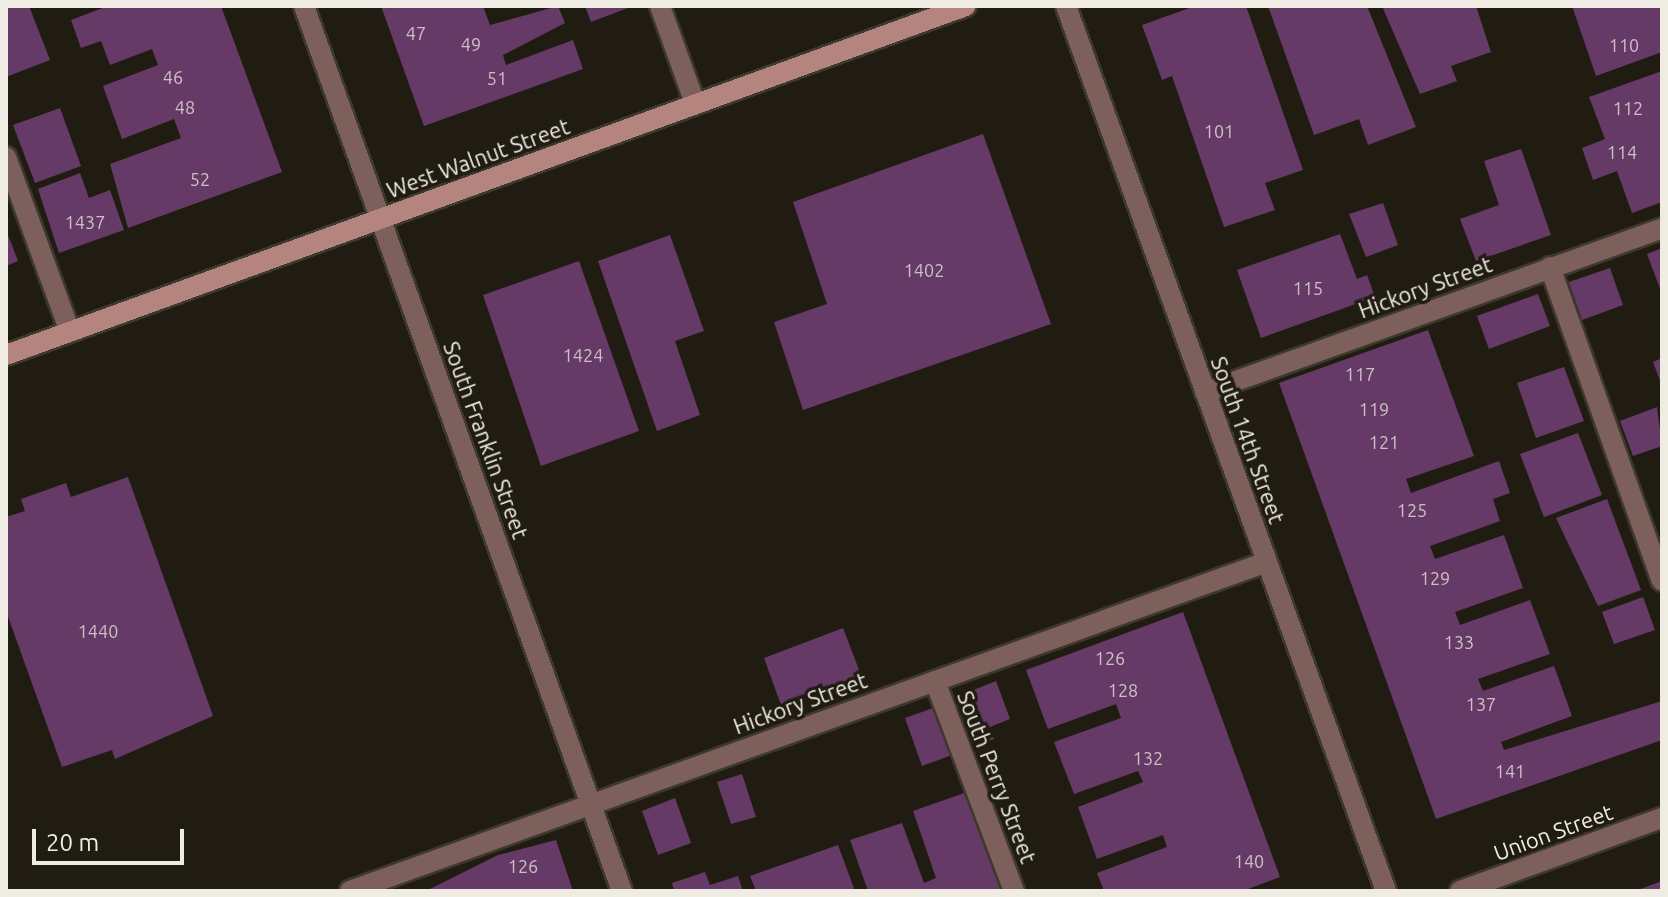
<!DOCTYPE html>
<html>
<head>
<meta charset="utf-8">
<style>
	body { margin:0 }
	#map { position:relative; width:1668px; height:897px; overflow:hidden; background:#211c12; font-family:Ubuntu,sans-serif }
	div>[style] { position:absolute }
	.building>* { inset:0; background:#663a66 }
	.roads { filter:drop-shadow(2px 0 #3e392f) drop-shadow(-2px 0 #3e392f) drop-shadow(0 2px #3e392f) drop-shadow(0 -2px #3e392f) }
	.lane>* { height:20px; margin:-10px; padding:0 10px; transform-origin:10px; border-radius:10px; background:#7d5f5b }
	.street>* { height:20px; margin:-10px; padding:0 10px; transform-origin:10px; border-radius:10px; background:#7d5f5b }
	.secondary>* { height:20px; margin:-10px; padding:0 10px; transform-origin:10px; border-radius:10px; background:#b5847e }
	span { translate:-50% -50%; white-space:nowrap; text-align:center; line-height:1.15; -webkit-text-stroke:7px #211c12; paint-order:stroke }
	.number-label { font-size:18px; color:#cdc0c4 }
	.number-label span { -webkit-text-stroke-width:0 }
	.street-label { font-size:22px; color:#efece4 }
	.frame { position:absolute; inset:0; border:8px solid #efece4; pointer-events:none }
	.scale { position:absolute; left:32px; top:829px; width:152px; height:36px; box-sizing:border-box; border:4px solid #efece4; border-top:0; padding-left:10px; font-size:24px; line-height:28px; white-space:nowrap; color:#efece4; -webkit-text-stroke:6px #211c12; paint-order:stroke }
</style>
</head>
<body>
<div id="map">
	<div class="building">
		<i style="clip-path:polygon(6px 6px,29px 6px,50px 60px,6px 77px)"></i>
		<i style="clip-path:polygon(108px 6px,221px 6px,282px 172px,128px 228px,110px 164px,181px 138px,174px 119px,122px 139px,103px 86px,158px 65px,152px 49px,110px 65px,101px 41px,81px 48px,71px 20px)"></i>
		<i style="clip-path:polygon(381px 6px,483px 6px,490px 25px,558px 6px,565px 23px,503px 55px,506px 65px,573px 40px,583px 69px,424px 126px)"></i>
		<i style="clip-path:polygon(585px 6px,633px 6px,591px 22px)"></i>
		<i style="clip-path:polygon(1195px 6px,1246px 6px,1303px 170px,1265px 183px,1275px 210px,1224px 227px,1172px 76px,1162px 80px,1142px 25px)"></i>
		<i style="clip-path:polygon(1268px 6px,1367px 6px,1416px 127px,1368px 145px,1359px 119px,1314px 135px)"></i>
		<i style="clip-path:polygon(1382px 6px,1476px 6px,1491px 52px,1451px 66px,1457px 81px,1420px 94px)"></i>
		<i style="clip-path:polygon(1572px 6px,1662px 6px,1662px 52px,1596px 76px)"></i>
		<i style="clip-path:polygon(1662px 71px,1662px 202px,1632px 213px,1617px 171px,1593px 180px,1582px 148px,1605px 139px,1589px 97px)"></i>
		<i style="clip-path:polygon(60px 108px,81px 166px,35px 183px,13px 125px)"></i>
		<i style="clip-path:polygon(983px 134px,1051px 324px,803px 410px,774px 322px,827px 304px,793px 202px)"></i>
		<i style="clip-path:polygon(1521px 149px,1551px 235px,1476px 261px,1460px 219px,1499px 205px,1484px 161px)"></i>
		<i style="clip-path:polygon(80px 173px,89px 198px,110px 190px,124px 230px,59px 253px,38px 189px)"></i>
		<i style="clip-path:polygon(1383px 203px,1398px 245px,1366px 257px,1349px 214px)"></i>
		<i style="clip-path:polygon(6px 230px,18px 261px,6px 266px)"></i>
		<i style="clip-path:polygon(1340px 234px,1357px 279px,1367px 275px,1375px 297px,1261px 338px,1237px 270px)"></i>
		<i style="clip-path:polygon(670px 235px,704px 331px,675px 341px,700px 415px,657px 431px,598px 261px)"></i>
		<i style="clip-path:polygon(1662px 248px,1662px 294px,1647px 254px)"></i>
		<i style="clip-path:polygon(579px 261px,639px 431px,541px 466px,483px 295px)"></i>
		<i style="clip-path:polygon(1610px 268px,1623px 305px,1582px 320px,1569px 282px)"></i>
		<i style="clip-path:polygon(1538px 294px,1550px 326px,1489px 349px,1477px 316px)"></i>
		<i style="clip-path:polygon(1428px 330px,1474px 456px,1406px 479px,1411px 493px,1499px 461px,1510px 493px,1493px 499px,1500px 521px,1430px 546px,1435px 559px,1504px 535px,1523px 588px,1455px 612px,1460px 625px,1530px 600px,1550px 654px,1478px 679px,1483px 691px,1554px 666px,1572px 716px,1501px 742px,1504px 750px,1662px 701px,1662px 740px,1436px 819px,1279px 383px)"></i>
		<i style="clip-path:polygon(1662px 358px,1662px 386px,1653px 362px)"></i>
		<i style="clip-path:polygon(1564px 367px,1584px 421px,1536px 438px,1517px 383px)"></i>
		<i style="clip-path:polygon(1657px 407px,1662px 446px,1633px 456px,1620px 421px)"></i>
		<i style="clip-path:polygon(1578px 433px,1602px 495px,1544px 517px,1520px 454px)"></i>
		<i style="clip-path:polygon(128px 477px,213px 716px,115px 759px,112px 750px,62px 767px,6px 611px,6px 517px,25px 511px,21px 499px,66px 483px,71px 497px)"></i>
		<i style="clip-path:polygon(1607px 499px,1641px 590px,1598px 606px,1556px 518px)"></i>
		<i style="clip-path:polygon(1643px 597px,1655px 630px,1614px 644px,1602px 612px)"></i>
		<i style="clip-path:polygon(1183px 612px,1280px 877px,1243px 891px,1104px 891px,1097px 873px,1167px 847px,1163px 835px,1097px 859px,1078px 807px,1143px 782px,1138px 771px,1074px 794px,1054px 742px,1121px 718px,1116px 704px,1048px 729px,1026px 670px)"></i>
		<i style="clip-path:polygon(843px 628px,861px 675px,781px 705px,764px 658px)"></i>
		<i style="clip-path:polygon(996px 681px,1010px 719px,990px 727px,994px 739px,975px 746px,956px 697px)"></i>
		<i style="clip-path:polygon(936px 707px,952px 755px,922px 766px,905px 718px)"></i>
		<i style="clip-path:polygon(742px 774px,756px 817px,731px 824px,717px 782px)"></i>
		<i style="clip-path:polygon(970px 791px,1006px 891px,868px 891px,850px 840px,902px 823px,924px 883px,936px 878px,913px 811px)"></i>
		<i style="clip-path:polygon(675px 798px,691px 843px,658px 855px,642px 811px)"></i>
		<i style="clip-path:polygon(556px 840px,573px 891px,426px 891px,498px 855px)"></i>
		<i style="clip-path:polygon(838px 845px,855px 891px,756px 891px,750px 876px)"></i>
		<i style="clip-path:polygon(705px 872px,710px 885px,738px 876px,743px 891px,674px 891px,672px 883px)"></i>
		<i style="clip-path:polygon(1662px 881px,1662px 891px,1635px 891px)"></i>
	</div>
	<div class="roads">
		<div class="lane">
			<i style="left:660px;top:6px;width:103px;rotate:70.2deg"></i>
			<i style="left:6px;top:157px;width:186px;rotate:69.9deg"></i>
			<i style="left:1550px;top:267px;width:333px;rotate:70.4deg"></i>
			<i style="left:1205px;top:392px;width:486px;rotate:-19.7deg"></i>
			<i style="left:935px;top:681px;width:224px;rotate:69.4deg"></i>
			<i style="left:350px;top:891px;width:974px;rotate:-19.74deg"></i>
		</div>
		<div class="street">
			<i style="left:304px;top:6px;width:940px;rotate:70.24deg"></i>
			<i style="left:1066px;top:6px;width:941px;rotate:70.12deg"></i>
			<i style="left:1460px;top:891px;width:215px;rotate:-19.9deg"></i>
		</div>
		<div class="secondary">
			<i style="left:6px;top:355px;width:1021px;rotate:-19.98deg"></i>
		</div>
	</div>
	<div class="number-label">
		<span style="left:416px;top:33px">47</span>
		<span style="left:471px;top:44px">49</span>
		<span style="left:1624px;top:45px">110</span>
		<span style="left:173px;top:77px">46</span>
		<span style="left:497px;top:78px">51</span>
		<span style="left:185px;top:107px">48</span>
		<span style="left:1628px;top:108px">112</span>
		<span style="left:1219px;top:131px">101</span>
		<span style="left:1622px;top:152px">114</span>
		<span style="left:200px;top:179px">52</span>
		<span style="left:85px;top:222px">1437</span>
		<span style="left:924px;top:270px">1402</span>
		<span style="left:1308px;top:288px">115</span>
		<span style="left:583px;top:355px">1424</span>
		<span style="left:1360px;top:374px">117</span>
		<span style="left:1374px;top:409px">119</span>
		<span style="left:1384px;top:442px">121</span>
		<span style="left:1412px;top:510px">125</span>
		<span style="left:1435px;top:578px">129</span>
		<span style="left:98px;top:631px">1440</span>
		<span style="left:1459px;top:642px">133</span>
		<span style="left:1110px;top:658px">126</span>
		<span style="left:1123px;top:690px">128</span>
		<span style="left:1481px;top:704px">137</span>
		<span style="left:1148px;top:758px">132</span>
		<span style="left:1510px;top:771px">141</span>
		<span style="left:1249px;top:861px">140</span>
		<span style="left:523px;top:866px">126</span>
	</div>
	<div class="street-label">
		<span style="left:478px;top:158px;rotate:-20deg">West Walnut Street</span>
		<span style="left:1425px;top:287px;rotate:-20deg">Hickory Street</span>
		<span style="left:486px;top:440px;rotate:70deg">South Franklin Street</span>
		<span style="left:1248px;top:440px;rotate:70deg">South 14th Street</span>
		<span style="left:800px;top:703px;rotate:-20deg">Hickory Street</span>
		<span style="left:997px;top:777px;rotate:69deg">South Perry Street</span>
		<span style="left:1553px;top:832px;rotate:-20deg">Union Street</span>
	</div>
	<div class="frame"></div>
	<div class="scale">20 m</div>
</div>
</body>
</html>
